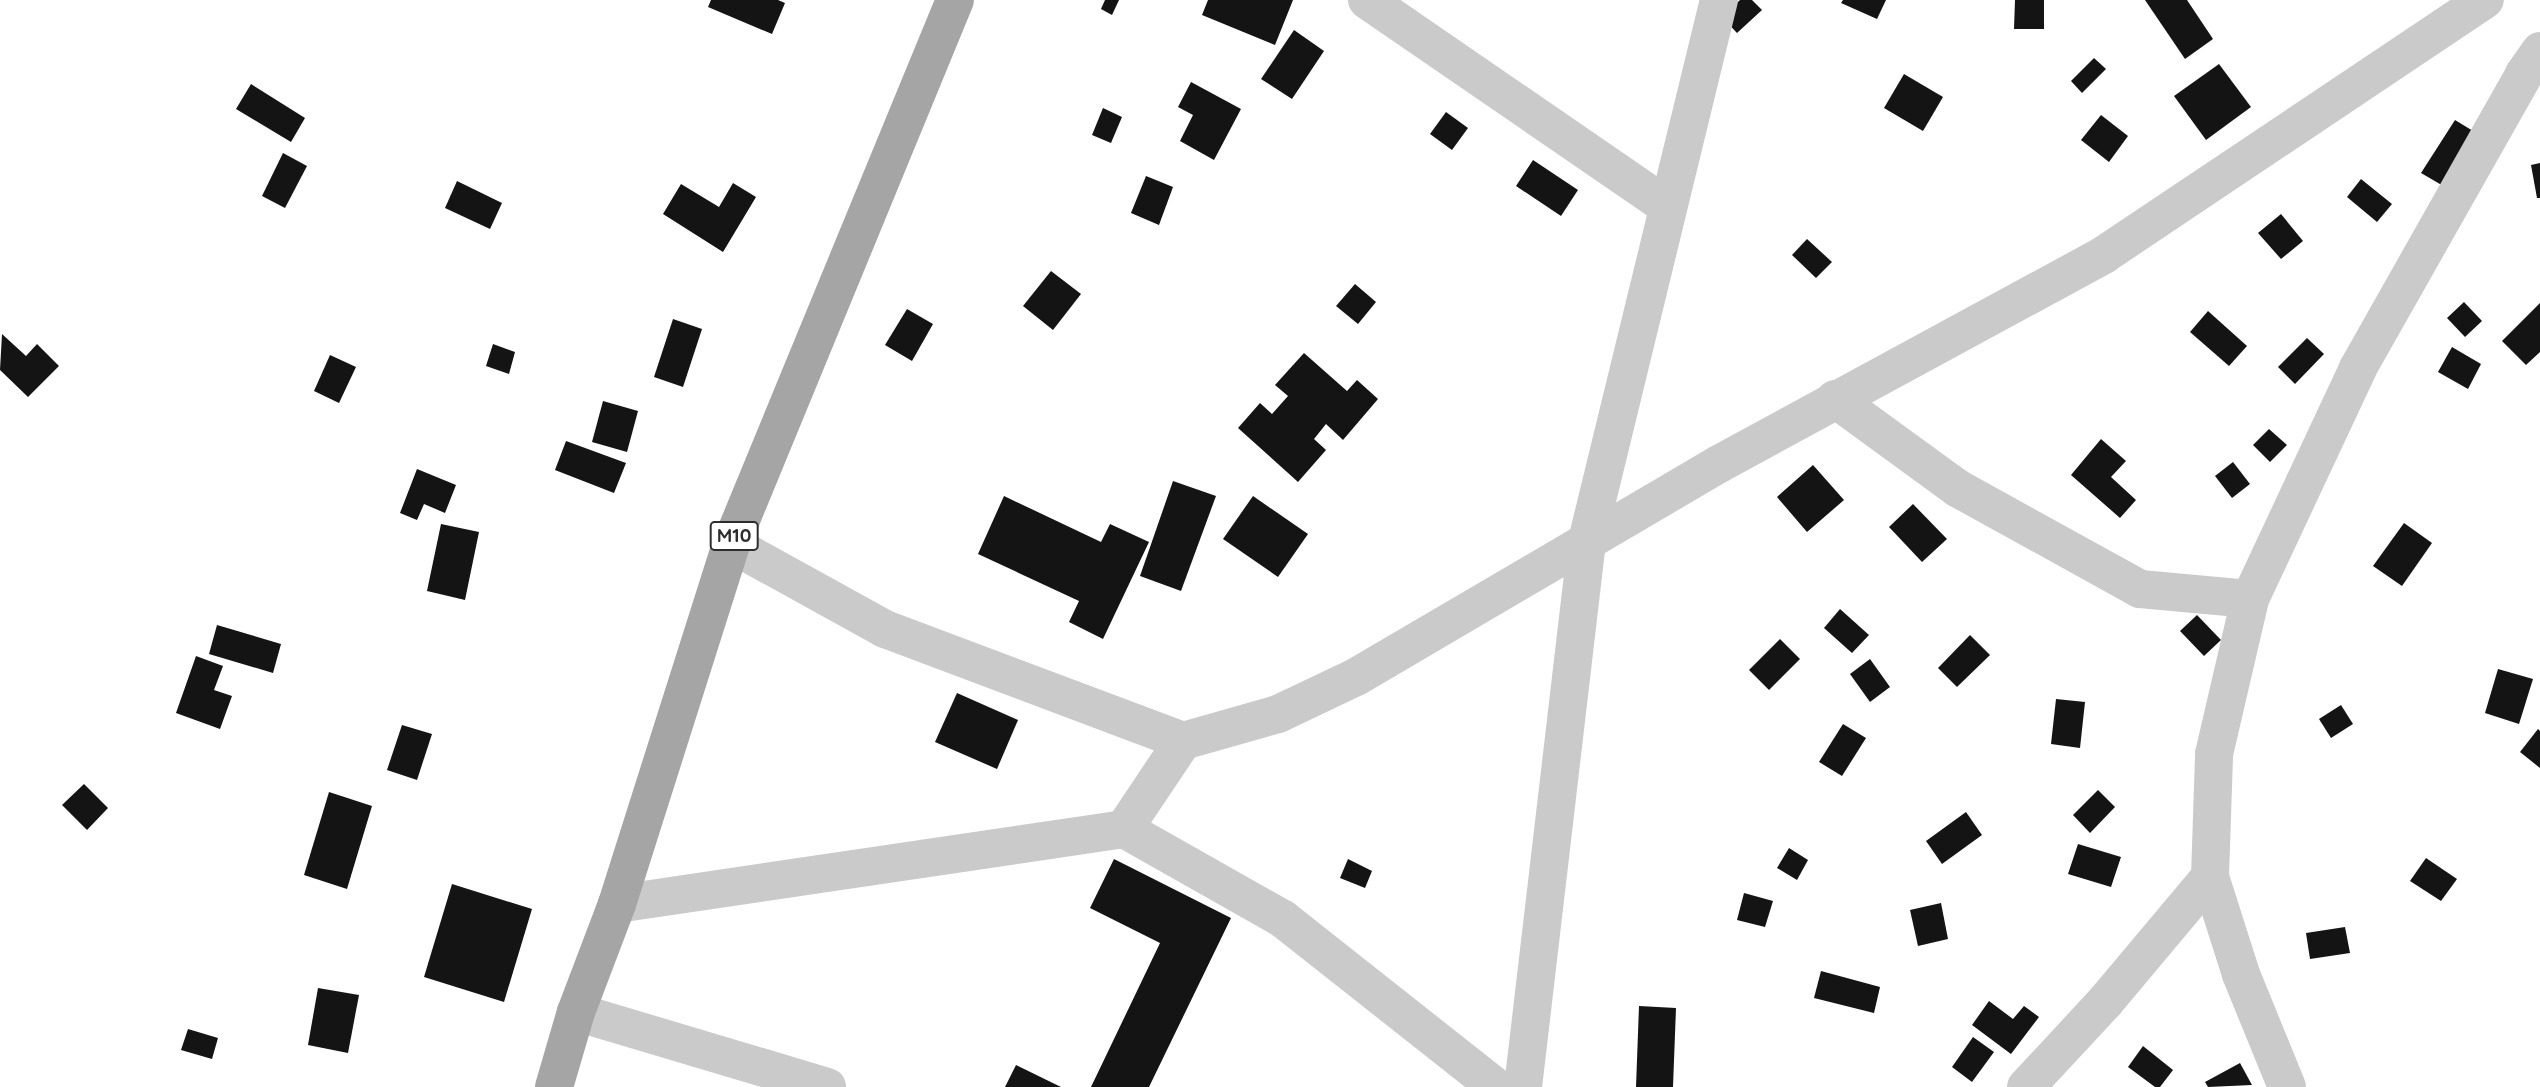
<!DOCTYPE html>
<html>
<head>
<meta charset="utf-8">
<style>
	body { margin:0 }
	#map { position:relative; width:2540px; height:1087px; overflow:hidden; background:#fff; font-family:Quicksand,sans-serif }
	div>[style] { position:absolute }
	.building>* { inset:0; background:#141414 }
	.minor>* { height:38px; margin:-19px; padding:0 19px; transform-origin:19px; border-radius:19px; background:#cacaca }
	.major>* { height:38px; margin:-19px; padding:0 19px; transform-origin:19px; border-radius:19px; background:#a5a5a5 }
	span { translate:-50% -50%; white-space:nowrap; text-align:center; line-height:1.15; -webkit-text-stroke:7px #fff; paint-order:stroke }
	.shield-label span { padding:2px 5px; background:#fff; border:2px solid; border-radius:5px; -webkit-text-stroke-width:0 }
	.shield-label { font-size:19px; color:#2d2d2d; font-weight:700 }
</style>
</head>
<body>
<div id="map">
	<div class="building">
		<i style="clip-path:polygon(711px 0,778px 0,785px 3px,772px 34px,708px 7px)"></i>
		<i style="clip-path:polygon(1105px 0,1119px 0,1112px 15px,1101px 9px)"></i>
		<i style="clip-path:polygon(1208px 0,1293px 0,1275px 45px,1202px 15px)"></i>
		<i style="clip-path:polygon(1740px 0,1752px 0,1762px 10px,1737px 33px,1722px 17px)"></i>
		<i style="clip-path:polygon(1843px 0,1886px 0,1877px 19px,1841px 3px)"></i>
		<i style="clip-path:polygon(2015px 0,2044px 0,2044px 29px,2014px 29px)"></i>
		<i style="clip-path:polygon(2145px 0,2187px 0,2213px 39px,2185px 59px)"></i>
		<i style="clip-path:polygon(1294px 30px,1324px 51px,1292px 99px,1261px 79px)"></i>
		<i style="clip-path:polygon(2094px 58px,2106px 69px,2082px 93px,2071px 81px)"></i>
		<i style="clip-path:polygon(2219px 64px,2251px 107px,2206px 140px,2174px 96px)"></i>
		<i style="clip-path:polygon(1904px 74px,1943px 97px,1923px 131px,1884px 108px)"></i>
		<i style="clip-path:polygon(1191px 82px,1241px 109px,1214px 160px,1180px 141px,1193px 115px,1178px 107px)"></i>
		<i style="clip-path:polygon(251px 84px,305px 118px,291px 142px,236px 109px)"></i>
		<i style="clip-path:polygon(1103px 108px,1122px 117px,1111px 143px,1092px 135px)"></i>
		<i style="clip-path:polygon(1446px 112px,1468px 128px,1452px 150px,1430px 134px)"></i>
		<i style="clip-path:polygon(2101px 115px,2128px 136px,2109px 162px,2081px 140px)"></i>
		<i style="clip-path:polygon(2455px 120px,2478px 134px,2445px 187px,2421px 173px)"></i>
		<i style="clip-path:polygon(283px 153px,307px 166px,285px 208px,262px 196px)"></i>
		<i style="clip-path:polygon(1533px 160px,1578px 190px,1561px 216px,1516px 186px)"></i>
		<i style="clip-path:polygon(2540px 163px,2540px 198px,2537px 198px,2531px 165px)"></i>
		<i style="clip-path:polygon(1146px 176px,1173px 187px,1159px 225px,1131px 213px)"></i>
		<i style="clip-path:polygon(2361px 179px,2392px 204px,2377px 222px,2347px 197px)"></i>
		<i style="clip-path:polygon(457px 181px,502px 203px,490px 229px,445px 208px)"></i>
		<i style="clip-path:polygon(733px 183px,756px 197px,723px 252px,663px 214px,681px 184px,719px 207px)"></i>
		<i style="clip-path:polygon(2281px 214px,2303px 241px,2281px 259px,2258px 233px)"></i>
		<i style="clip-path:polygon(1807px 239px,1832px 262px,1816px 278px,1792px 255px)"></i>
		<i style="clip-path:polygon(1051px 271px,1081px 294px,1053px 330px,1023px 306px)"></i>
		<i style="clip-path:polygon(1355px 284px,1376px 302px,1358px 324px,1336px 306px)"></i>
		<i style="clip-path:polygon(2464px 302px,2482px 321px,2465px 337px,2447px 318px)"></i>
		<i style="clip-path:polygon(2540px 303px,2540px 352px,2526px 365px,2502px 341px)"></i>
		<i style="clip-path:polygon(907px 309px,933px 324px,912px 361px,885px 345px)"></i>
		<i style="clip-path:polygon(2208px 311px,2247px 346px,2229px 366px,2190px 332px)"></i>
		<i style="clip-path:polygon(673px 319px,702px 329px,683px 387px,654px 377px)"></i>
		<i style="clip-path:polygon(2px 334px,26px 356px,37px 344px,59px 366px,28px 397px,0 370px)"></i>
		<i style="clip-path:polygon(2307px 338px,2324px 354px,2295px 384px,2278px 367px)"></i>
		<i style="clip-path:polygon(493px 344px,515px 352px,509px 374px,486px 366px)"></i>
		<i style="clip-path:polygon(2452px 347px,2481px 364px,2468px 389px,2438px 372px)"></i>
		<i style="clip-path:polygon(1304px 353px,1347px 391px,1357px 380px,1378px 399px,1343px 440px,1326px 424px,1314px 439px,1326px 450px,1298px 482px,1238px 428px,1260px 403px,1272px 414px,1288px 396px,1275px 385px)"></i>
		<i style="clip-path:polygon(330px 355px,356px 367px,339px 403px,314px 391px)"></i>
		<i style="clip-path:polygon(603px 401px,638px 411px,627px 452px,592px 442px)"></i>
		<i style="clip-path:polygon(2269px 429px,2287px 445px,2270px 462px,2253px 445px)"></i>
		<i style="clip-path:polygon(2101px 439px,2126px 461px,2111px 477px,2136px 500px,2120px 518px,2071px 475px)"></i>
		<i style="clip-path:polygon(566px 441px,626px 463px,614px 493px,555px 470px)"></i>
		<i style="clip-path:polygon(2233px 462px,2250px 484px,2232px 498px,2215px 476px)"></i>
		<i style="clip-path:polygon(1813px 465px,1844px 500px,1807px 532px,1777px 497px)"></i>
		<i style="clip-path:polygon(417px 469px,456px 485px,445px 513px,424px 504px,417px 520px,400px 513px)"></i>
		<i style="clip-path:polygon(1173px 481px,1216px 496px,1181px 591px,1140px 576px)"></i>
		<i style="clip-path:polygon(1004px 496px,1101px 542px,1110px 524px,1149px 542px,1103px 639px,1069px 622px,1079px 601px,978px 554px)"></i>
		<i style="clip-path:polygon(1253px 496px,1308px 534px,1278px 577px,1223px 539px)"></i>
		<i style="clip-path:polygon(1913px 504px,1947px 539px,1922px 562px,1889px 527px)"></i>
		<i style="clip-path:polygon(2404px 523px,2432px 543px,2402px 586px,2373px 566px)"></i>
		<i style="clip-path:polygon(441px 524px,479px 532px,465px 600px,427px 591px)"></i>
		<i style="clip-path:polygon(1840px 609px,1869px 635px,1852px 653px,1824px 628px)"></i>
		<i style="clip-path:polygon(2197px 615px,2221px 640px,2204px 656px,2180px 631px)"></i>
		<i style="clip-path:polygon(217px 625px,281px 644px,273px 673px,209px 654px)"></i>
		<i style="clip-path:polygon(1970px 635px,1990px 655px,1957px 687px,1938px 668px)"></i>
		<i style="clip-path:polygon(1780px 639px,1800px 659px,1769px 690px,1749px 670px)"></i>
		<i style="clip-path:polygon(196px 656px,223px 666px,214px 690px,232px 696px,220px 729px,176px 713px)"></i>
		<i style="clip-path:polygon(1870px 659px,1890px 687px,1870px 702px,1850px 674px)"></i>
		<i style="clip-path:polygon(2498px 669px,2533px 679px,2519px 724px,2485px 713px)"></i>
		<i style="clip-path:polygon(957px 693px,1018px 720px,997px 769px,935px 742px)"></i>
		<i style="clip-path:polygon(2056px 699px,2085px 702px,2080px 748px,2051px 744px)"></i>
		<i style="clip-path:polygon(2341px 705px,2353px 724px,2331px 738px,2319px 719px)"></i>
		<i style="clip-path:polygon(1843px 724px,1866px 738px,1842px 776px,1819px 762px)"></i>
		<i style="clip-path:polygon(402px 725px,432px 734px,417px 780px,387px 770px)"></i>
		<i style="clip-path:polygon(2538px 729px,2540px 731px,2540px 768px,2520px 752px)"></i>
		<i style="clip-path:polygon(84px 784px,108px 808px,87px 830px,62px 805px)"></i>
		<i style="clip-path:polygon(2098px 790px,2115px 807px,2090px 833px,2073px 815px)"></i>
		<i style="clip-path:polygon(329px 792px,372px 806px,347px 889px,304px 875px)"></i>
		<i style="clip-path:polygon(1966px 812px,1982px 835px,1942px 864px,1926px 841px)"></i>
		<i style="clip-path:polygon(2078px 844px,2121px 857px,2111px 887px,2068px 874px)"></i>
		<i style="clip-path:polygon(1789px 848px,1808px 860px,1797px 880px,1777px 868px)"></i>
		<i style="clip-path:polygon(2426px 858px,2457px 879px,2441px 901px,2410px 881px)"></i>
		<i style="clip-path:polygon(1114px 859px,1231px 918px,1149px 1087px,1091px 1087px,1160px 943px,1090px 908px)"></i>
		<i style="clip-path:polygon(1348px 859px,1372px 871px,1365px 888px,1340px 878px)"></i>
		<i style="clip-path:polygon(452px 884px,532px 909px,504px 1002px,424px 977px)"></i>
		<i style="clip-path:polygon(1744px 893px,1773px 901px,1765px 927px,1737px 920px)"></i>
		<i style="clip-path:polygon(1941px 903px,1948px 939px,1918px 946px,1910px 910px)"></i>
		<i style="clip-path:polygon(2345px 927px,2350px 953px,2310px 959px,2306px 933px)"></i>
		<i style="clip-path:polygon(1821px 971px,1880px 987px,1874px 1013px,1814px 998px)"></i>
		<i style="clip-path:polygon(318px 988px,359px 995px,348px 1053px,308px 1045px)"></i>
		<i style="clip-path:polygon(1989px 1001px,2013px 1019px,2024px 1006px,2039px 1017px,2011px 1054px,1972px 1025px)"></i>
		<i style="clip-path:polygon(1639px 1006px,1676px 1008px,1673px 1087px,1636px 1087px)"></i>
		<i style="clip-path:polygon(188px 1029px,218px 1038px,212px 1059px,181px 1050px)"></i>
		<i style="clip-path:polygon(1973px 1037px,1994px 1052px,1972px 1082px,1952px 1067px)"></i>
		<i style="clip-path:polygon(2143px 1046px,2173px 1070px,2160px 1087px,2155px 1087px,2128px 1067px)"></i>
		<i style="clip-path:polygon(2240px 1063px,2252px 1085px,2208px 1087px,2205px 1082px)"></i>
		<i style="clip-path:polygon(1016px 1065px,1061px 1087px,1005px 1087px)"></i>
	</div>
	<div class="minor">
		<i style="left:1367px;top:0;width:364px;rotate:34.5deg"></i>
		<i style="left:1835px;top:399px;width:151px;rotate:36.1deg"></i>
		<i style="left:1957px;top:488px;width:209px;rotate:28.9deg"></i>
		<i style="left:2140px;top:589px;width:110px;rotate:5.2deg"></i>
		<i style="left:731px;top:544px;width:176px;rotate:28.9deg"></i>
		<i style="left:885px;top:629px;width:318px;rotate:20.6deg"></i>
		<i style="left:1183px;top:741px;width:99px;rotate:-15.9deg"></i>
		<i style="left:1278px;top:714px;width:86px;rotate:-25.4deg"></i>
		<i style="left:1356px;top:677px;width:421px;rotate:-30.4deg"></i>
		<i style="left:1719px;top:464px;width:439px;rotate:-28.5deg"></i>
		<i style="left:2105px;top:254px;width:457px;rotate:-33.8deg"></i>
		<i style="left:1124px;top:829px;width:106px;rotate:-56.2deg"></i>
		<i style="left:617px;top:904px;width:513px;rotate:-8.41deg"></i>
		<i style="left:1124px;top:829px;width:183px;rotate:29.5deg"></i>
		<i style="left:1283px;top:919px;width:271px;rotate:38.3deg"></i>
		<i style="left:576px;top:1012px;width:262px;rotate:16.6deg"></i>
		<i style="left:1523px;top:1087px;width:550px;rotate:-83.31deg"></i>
		<i style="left:1587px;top:541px;width:557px;rotate:-76.29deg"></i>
		<i style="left:2026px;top:1087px;width:116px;rotate:-47.1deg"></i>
		<i style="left:2105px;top:1002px;width:163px;rotate:-50deg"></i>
		<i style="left:2287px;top:1087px;width:122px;rotate:-112.2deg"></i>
		<i style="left:2241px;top:974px;width:102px;rotate:-107.7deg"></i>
		<i style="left:2210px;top:877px;width:123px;rotate:-88.1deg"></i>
		<i style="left:2214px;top:754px;width:159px;rotate:-76.9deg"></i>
		<i style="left:2250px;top:599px;width:255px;rotate:-64.9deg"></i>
		<i style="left:2358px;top:368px;width:338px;rotate:-60.5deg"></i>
		<i style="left:2524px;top:74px;width:28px;rotate:-55deg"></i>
	</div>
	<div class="major">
		<i style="left:554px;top:1087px;width:78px;rotate:-73.7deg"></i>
		<i style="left:576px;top:1012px;width:116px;rotate:-69.2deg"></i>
		<i style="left:617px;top:904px;width:378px;rotate:-72.4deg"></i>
		<i style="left:731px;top:544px;width:588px;rotate:-67.62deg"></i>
	</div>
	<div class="shield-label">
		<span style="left:734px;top:536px">M10</span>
	</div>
</div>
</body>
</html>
